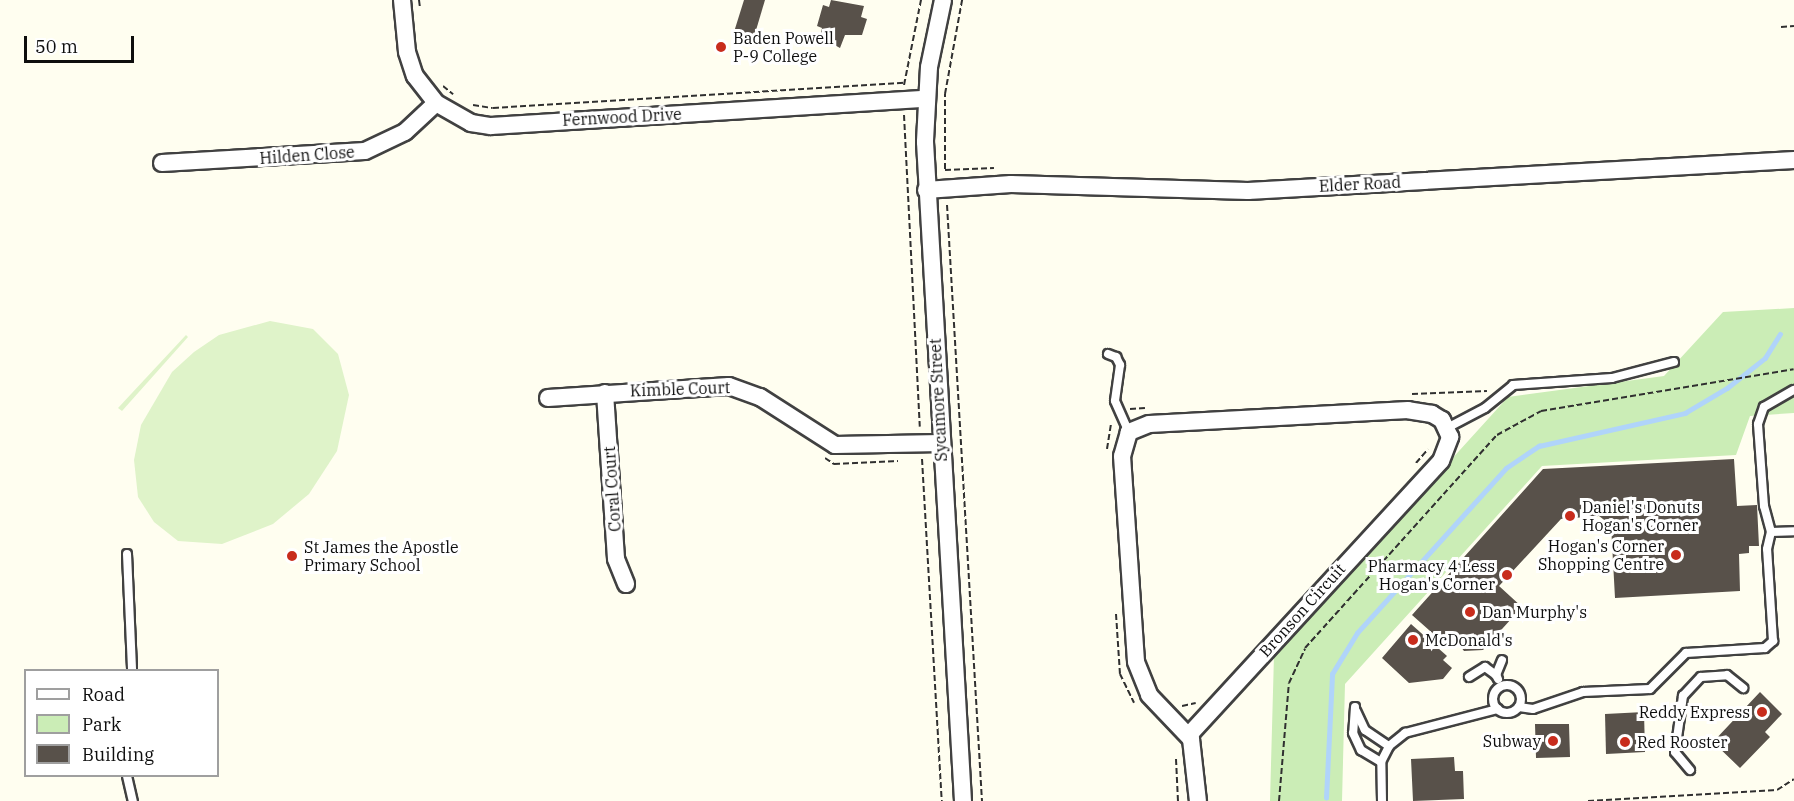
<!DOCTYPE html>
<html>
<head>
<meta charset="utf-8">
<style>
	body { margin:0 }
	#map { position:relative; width:1794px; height:801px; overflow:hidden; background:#fffef0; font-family:"IBM Plex Serif",serif }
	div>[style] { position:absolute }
	.green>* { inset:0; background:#cbedb6 }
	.pitch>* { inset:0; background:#dff3c9 }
	.stream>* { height:4.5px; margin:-2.25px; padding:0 2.25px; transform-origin:2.25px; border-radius:2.25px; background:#b0d4fa }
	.building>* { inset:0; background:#58514a }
	.path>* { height:2px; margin-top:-1px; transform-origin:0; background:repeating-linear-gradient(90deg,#303030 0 6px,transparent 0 9px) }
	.roads { filter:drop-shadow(2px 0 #414141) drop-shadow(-2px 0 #414141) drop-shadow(0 2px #414141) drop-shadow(0 -2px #414141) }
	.lane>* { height:8px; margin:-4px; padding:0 4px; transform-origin:4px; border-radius:4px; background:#fff }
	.lane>.ring { margin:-4px; padding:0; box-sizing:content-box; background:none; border:8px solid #fff; border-radius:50% }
	.street>* { height:16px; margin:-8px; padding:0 8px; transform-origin:8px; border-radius:8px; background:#fff }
	.dots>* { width:16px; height:16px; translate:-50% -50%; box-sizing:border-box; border:3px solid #fff; border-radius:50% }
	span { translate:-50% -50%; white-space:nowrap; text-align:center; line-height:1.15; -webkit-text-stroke:6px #fff; paint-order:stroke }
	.poi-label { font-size:16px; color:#0e0e0e }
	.left { translate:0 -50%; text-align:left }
	.right { translate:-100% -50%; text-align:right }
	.street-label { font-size:16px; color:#0e0e0e }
	.legend { position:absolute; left:24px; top:669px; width:195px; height:108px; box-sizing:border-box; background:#fff; border:2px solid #9f9f9f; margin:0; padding:8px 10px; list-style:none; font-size:18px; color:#0e0e0e }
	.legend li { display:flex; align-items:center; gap:12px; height:30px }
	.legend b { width:30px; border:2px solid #9f9f9f }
	.scale { position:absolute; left:24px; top:36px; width:110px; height:27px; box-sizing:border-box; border:3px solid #0e0e0e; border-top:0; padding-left:8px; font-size:18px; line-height:21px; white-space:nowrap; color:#0e0e0e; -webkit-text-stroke:4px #fff; paint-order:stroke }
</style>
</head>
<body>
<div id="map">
	<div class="green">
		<i style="clip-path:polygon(1794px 308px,1794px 413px,1750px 416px,1736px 455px,1542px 466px,1345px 684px,1342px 801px,1270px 801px,1274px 655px,1508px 397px,1664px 376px,1723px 312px)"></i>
	</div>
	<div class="pitch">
		<i style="clip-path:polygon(270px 321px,313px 329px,338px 354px,349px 395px,337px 451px,309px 494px,273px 524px,222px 544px,178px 541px,154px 522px,138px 497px,134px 460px,141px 425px,172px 372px,194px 352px,219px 335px)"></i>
		<i style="clip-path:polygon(186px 335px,188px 337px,122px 411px,118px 408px)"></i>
	</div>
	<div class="stream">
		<i style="left:1326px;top:798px;width:124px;rotate:-87.2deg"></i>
		<i style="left:1332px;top:674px;width:48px;rotate:-58.6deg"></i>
		<i style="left:1357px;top:633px;width:222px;rotate:-47.9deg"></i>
		<i style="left:1506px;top:468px;width:40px;rotate:-34deg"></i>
		<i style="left:1539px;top:446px;width:150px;rotate:-12.7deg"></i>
		<i style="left:1685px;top:413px;width:49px;rotate:-30.8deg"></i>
		<i style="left:1727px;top:388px;width:48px;rotate:-38.3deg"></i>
		<i style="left:1765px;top:358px;width:28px;rotate:-58deg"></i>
	</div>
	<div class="building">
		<i style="clip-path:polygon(744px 0,765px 0,754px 37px,734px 32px)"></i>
		<i style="clip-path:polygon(831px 0,864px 6px,861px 17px,867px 19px,862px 35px,845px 35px,840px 48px,820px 37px,822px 28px,817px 26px,823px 5px,829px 7px)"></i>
		<i style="clip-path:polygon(1734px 459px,1737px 506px,1757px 505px,1759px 546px,1749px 546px,1749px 553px,1739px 554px,1740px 591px,1615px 598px,1611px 525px,1599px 516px,1561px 519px,1499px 586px,1522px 607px,1483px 650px,1464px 651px,1454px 638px,1447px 646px,1412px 615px,1543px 469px)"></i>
		<i style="clip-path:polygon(1411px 624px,1447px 656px,1443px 660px,1452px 668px,1443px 679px,1409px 683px,1382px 658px)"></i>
		<i style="clip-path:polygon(1760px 692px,1782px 714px,1765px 732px,1770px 737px,1740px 768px,1713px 742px)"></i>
		<i style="clip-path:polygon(1644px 712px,1645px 752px,1606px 754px,1605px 714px)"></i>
		<i style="clip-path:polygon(1535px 724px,1569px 724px,1570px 757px,1536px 758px)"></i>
		<i style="clip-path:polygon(1454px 757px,1455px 771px,1463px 771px,1464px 799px,1413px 801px,1411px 759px)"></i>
	</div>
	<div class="path">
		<i style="left:419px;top:0;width:8px;rotate:83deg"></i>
		<i style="left:1781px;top:27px;width:13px;rotate:-4deg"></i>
		<i style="left:904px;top:85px;width:87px;rotate:-78.7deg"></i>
		<i style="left:443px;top:86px;width:13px;rotate:39deg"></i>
		<i style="left:473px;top:105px;width:20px;rotate:9deg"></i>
		<i style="left:493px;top:108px;width:412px;rotate:-3.5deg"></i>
		<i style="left:904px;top:115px;width:312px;rotate:87.1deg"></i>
		<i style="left:945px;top:169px;width:75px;rotate:-90deg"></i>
		<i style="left:945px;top:94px;width:96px;rotate:-79.7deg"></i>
		<i style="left:945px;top:170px;width:49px;rotate:-2.3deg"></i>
		<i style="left:947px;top:205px;width:597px;rotate:86.64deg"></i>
		<i style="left:1412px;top:394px;width:75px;rotate:-2.3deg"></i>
		<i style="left:1130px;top:409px;width:15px;rotate:-4deg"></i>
		<i style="left:1107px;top:449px;width:26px;rotate:-81deg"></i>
		<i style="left:825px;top:458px;width:11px;rotate:34deg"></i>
		<i style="left:834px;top:464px;width:64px;rotate:-2.7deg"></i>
		<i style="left:922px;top:459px;width:343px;rotate:86.7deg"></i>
		<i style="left:1416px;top:463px;width:18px;rotate:-49deg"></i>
		<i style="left:1116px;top:614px;width:60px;rotate:86.2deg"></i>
		<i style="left:1120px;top:674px;width:32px;rotate:64deg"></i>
		<i style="left:1182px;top:706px;width:14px;rotate:-12deg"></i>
		<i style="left:1176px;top:759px;width:42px;rotate:87.3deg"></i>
		<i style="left:1279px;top:801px;width:118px;rotate:-85.2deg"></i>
		<i style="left:1289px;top:683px;width:38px;rotate:-65deg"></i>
		<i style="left:1305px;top:648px;width:287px;rotate:-48deg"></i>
		<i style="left:1497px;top:435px;width:50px;rotate:-28.6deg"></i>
		<i style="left:1541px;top:411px;width:256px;rotate:-9.4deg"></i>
		<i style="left:1588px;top:801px;width:189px;rotate:-3.3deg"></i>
		<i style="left:1777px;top:790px;width:20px;rotate:-33deg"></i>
	</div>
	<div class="roads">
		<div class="lane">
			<i style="left:1108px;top:354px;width:9px;rotate:21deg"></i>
			<i style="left:1116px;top:357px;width:9px;rotate:63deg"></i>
			<i style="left:1120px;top:365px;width:36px;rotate:98deg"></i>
			<i style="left:1115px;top:401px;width:34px;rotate:66deg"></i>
			<i style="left:1447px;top:428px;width:43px;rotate:-27.8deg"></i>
			<i style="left:1485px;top:408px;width:36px;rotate:-39deg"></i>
			<i style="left:1513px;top:385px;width:99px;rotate:-4deg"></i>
			<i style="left:1612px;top:378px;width:64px;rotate:-14.5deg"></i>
			<i style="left:1771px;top:532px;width:27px;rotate:-105deg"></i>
			<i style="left:1764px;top:506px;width:82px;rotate:-94.2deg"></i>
			<i style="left:1758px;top:424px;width:18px;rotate:-71deg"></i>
			<i style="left:1764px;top:407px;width:34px;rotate:-30deg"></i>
			<i style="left:127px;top:554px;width:116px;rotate:87.5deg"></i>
			<i style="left:1469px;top:677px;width:19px;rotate:-32deg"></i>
			<i style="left:1485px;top:667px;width:14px;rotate:36deg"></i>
			<i style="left:1498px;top:679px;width:4px;rotate:-117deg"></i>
			<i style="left:1496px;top:675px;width:16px;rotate:-68deg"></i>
			<i class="ring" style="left:1493px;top:685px;width:20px;height:20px"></i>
			<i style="left:1355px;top:707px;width:26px;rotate:94deg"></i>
			<i style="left:1353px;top:733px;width:19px;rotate:65deg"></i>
			<i style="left:1361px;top:750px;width:23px;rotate:31deg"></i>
			<i style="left:1519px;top:707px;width:14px;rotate:8deg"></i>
			<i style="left:1533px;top:709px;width:53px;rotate:-18.8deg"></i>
			<i style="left:1583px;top:692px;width:67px;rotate:-2.6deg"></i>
			<i style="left:1650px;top:689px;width:51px;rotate:-45deg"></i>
			<i style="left:1686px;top:653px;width:79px;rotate:-3.6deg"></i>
			<i style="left:1765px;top:648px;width:11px;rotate:-41deg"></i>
			<i style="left:1773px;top:641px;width:92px;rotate:-93.7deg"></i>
			<i style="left:1767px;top:549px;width:17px;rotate:-77deg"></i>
			<i style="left:1771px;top:532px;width:23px;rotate:-2deg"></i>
			<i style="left:1356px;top:711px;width:21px;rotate:65deg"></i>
			<i style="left:1365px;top:730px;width:29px;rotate:34deg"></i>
			<i style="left:1690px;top:770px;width:23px;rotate:-130deg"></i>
			<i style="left:1675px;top:752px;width:57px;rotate:-81.9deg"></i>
			<i style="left:1683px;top:696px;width:26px;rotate:-47deg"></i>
			<i style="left:1701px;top:677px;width:26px;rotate:-4deg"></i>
			<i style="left:1727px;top:675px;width:21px;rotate:39deg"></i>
			<i style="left:127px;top:776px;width:26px;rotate:77deg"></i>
			<i style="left:1382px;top:801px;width:39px;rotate:-91deg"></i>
			<i style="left:1381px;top:762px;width:18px;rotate:-63deg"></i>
			<i style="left:1389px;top:746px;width:21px;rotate:-39deg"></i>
			<i style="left:1405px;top:733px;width:96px;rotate:-14.5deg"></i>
		</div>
		<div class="street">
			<i style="left:402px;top:0;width:52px;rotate:84.5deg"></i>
			<i style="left:407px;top:52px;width:25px;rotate:72deg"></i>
			<i style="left:415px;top:76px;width:34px;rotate:52deg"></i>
			<i style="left:436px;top:103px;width:40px;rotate:29.7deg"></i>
			<i style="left:471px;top:123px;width:20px;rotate:9deg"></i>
			<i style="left:491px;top:126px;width:435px;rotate:-3.6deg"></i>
			<i style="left:943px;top:0;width:68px;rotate:101.8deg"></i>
			<i style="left:929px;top:67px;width:75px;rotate:93.1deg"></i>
			<i style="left:925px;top:142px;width:660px;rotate:86.7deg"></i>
			<i style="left:162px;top:163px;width:203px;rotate:-3.4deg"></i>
			<i style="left:365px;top:151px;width:44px;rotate:-25.4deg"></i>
			<i style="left:405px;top:132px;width:42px;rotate:-43.1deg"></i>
			<i style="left:926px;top:190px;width:85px;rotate:-4deg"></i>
			<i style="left:1011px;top:184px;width:237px;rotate:1.7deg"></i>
			<i style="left:1248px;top:191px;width:547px;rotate:-3.25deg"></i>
			<i style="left:605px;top:393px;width:166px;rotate:86.2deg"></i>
			<i style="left:616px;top:559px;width:27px;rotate:68deg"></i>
			<i style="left:548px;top:398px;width:181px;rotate:-3.8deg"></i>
			<i style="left:729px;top:386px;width:33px;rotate:20deg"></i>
			<i style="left:760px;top:397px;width:89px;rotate:32.6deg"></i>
			<i style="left:835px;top:445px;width:106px;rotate:-1.1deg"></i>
			<i style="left:1189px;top:735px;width:372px;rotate:-47.4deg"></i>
			<i style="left:1441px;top:461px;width:26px;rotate:-69deg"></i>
			<i style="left:1450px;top:437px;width:19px;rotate:-115deg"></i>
			<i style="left:1442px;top:420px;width:12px;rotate:-149deg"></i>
			<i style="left:1432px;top:414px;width:24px;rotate:-171deg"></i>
			<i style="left:1408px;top:410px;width:259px;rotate:176.9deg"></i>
			<i style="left:1149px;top:424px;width:22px;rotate:158deg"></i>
			<i style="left:1129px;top:432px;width:25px;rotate:106deg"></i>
			<i style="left:1122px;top:456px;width:206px;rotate:86.1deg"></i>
			<i style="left:1136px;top:662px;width:35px;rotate:68deg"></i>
			<i style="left:1149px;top:695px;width:61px;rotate:46.3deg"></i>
			<i style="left:1191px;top:739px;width:62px;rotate:83.6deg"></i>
		</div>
	</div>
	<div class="dots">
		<i style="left:721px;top:47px;background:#c82c1c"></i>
		<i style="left:1570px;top:516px;background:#c82c1c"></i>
		<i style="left:1676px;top:555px;background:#c82c1c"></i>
		<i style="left:292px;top:556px;background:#c82c1c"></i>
		<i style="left:1507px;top:575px;background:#c82c1c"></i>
		<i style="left:1470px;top:612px;background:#c82c1c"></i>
		<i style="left:1413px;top:640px;background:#c82c1c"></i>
		<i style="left:1762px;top:712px;background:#c82c1c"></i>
		<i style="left:1553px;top:741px;background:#c82c1c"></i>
		<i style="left:1625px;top:742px;background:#c82c1c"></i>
	</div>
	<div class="poi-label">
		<span class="left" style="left:733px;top:47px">Baden Powell<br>P-9 College</span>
		<span class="left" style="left:1582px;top:516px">Daniel's Donuts<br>Hogan's Corner</span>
		<span class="right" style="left:1664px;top:555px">Hogan's Corner<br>Shopping Centre</span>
		<span class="left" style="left:304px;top:556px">St James the Apostle<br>Primary School</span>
		<span class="right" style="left:1495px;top:575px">Pharmacy 4 Less<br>Hogan's Corner</span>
		<span class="left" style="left:1482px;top:612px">Dan Murphy's</span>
		<span class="left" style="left:1425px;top:640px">McDonald's</span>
		<span class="right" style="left:1750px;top:712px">Reddy Express</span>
		<span class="right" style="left:1541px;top:741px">Subway</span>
		<span class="left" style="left:1637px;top:742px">Red Rooster</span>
	</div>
	<div class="street-label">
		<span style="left:622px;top:117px;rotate:-3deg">Fernwood Drive</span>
		<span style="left:307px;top:155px;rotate:-4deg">Hilden Close</span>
		<span style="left:1360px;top:184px;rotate:-3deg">Elder Road</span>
		<span style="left:680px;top:389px;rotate:-2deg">Kimble Court</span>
		<span style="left:938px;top:400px;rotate:-93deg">Sycamore Street</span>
		<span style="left:612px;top:489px;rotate:-94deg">Coral Court</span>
		<span style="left:1302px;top:610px;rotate:-48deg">Bronson Circuit</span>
	</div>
	<ul class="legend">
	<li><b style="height:8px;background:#fff"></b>Road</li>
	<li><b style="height:16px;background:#cbedb6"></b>Park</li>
	<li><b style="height:16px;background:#58514a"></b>Building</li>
	</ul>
	<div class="scale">50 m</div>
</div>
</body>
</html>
